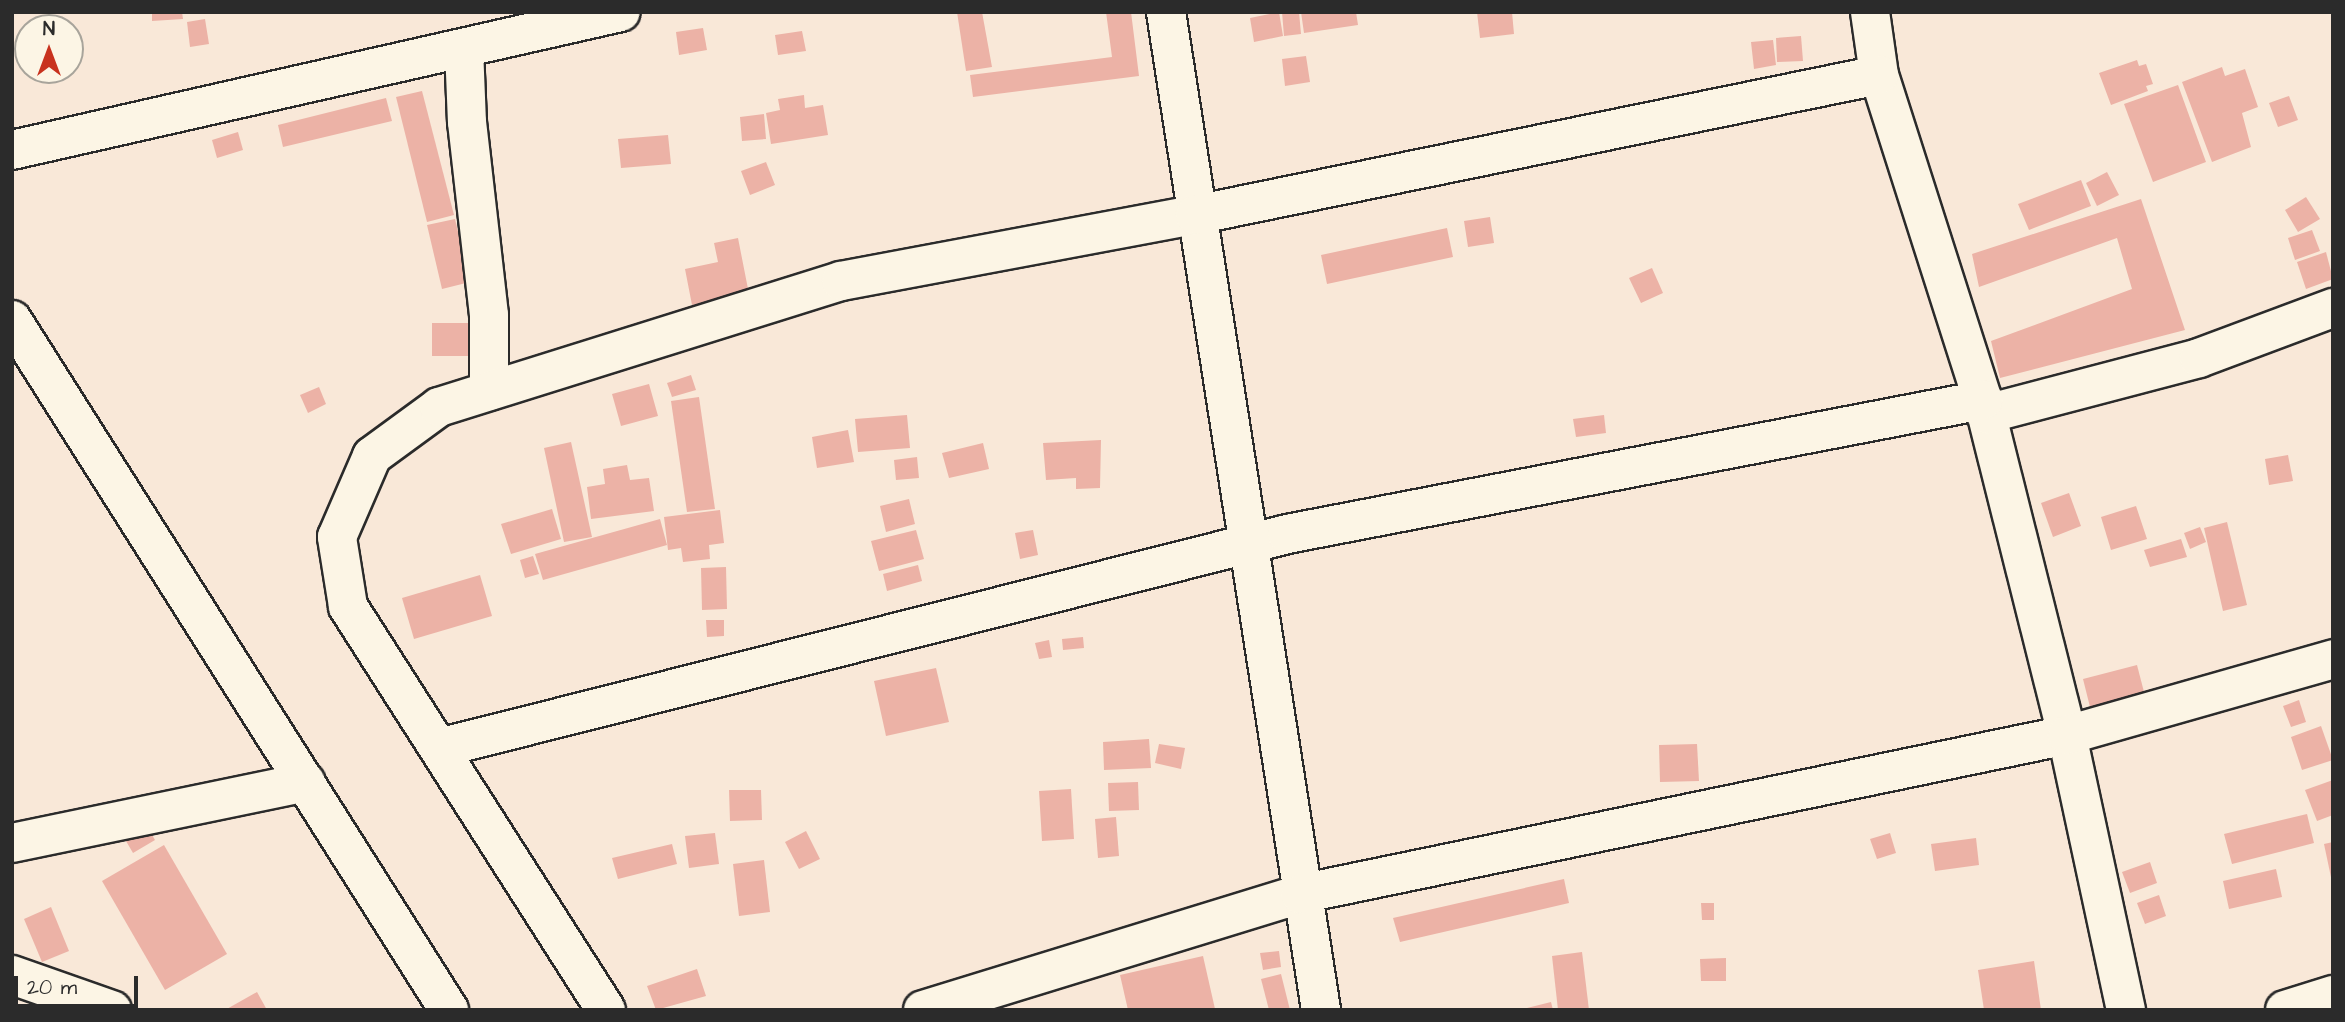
<!DOCTYPE html>
<html>
<head>
<meta charset="utf-8">
<style>
	body { margin:0 }
	#map { position:relative; width:2345px; height:1022px; overflow:hidden; background:#f9e8d8; font-family:"Architects Daughter",sans-serif }
	div>[style] { position:absolute }
	.building>* { inset:0; background:#ecb2a6 }
	.roads { filter:drop-shadow(2px 0 #2b2b2b) drop-shadow(-2px 0 #2b2b2b) drop-shadow(0 2px #2b2b2b) drop-shadow(0 -2px #2b2b2b) }
	.street>* { height:38px; margin:-19px; padding:0 19px; transform-origin:19px; border-radius:19px; background:#fcf5e5 }
	.secondary>* { height:38px; margin:-19px; padding:0 19px; transform-origin:19px; border-radius:19px; background:#fcf5e5 }
	span { translate:-50% -50%; white-space:nowrap; text-align:center; line-height:1.15; -webkit-text-stroke:5px #fcf5e5; paint-order:stroke }
	.frame { position:absolute; inset:0; border:14px solid #2b2b2b; pointer-events:none }
	.north { position:absolute; left:14px; top:14px; width:70px; height:70px; box-sizing:border-box; background:#fcf5e5; border:2px solid #a8a49b; border-radius:50%; rotate:0deg; font-size:19px; font-weight:700; line-height:28px; text-align:center; color:#2b2b2b }
	.north::after { content:''; display:block; margin:auto; width:24px; height:32px; background:#c8321e; clip-path:polygon(50% 0,100% 100%,50% 72%,0 100%) }
	.scale { position:absolute; left:14px; top:976px; width:124px; height:32px; box-sizing:border-box; border:4px solid #2b2b2b; border-top:0; padding-left:9px; font-size:21px; line-height:24px; white-space:nowrap; color:#2b2b2b; -webkit-text-stroke:5px #fcf5e5; paint-order:stroke }
</style>
</head>
<body>
<div id="map">
	<div class="building">
		<i style="clip-path:polygon(152px 12px,182px 12px,183px 19px,152px 21px)"></i>
		<i style="clip-path:polygon(957px 12px,982px 12px,992px 67px,966px 71px)"></i>
		<i style="clip-path:polygon(1106px 12px,1131px 12px,1139px 76px,973px 97px,970px 75px,1112px 57px)"></i>
		<i style="clip-path:polygon(1279px 12px,1283px 36px,1254px 42px,1250px 18px)"></i>
		<i style="clip-path:polygon(1282px 12px,1299px 12px,1301px 34px,1284px 36px)"></i>
		<i style="clip-path:polygon(1301px 12px,1356px 12px,1358px 25px,1304px 33px)"></i>
		<i style="clip-path:polygon(1477px 12px,1512px 12px,1514px 34px,1480px 38px)"></i>
		<i style="clip-path:polygon(205px 19px,209px 44px,190px 47px,187px 22px)"></i>
		<i style="clip-path:polygon(703px 28px,707px 50px,679px 55px,676px 32px)"></i>
		<i style="clip-path:polygon(802px 31px,806px 51px,778px 55px,775px 35px)"></i>
		<i style="clip-path:polygon(1801px 36px,1803px 61px,1777px 62px,1776px 38px)"></i>
		<i style="clip-path:polygon(1773px 40px,1776px 65px,1754px 69px,1751px 42px)"></i>
		<i style="clip-path:polygon(1306px 56px,1310px 82px,1285px 86px,1282px 59px)"></i>
		<i style="clip-path:polygon(2137px 60px,2139px 66px,2146px 64px,2153px 84px,2146px 86px,2148px 91px,2111px 105px,2099px 73px)"></i>
		<i style="clip-path:polygon(2222px 67px,2225px 76px,2245px 69px,2258px 107px,2242px 113px,2251px 147px,2212px 162px,2182px 82px)"></i>
		<i style="clip-path:polygon(2178px 85px,2206px 162px,2153px 182px,2124px 104px)"></i>
		<i style="clip-path:polygon(422px 91px,454px 215px,427px 222px,396px 97px)"></i>
		<i style="clip-path:polygon(804px 95px,805px 108px,823px 105px,828px 135px,771px 144px,766px 113px,780px 110px,778px 99px)"></i>
		<i style="clip-path:polygon(2289px 96px,2298px 120px,2278px 127px,2269px 103px)"></i>
		<i style="clip-path:polygon(386px 98px,392px 121px,283px 147px,278px 125px)"></i>
		<i style="clip-path:polygon(764px 114px,766px 139px,742px 141px,740px 117px)"></i>
		<i style="clip-path:polygon(238px 132px,243px 150px,217px 158px,212px 140px)"></i>
		<i style="clip-path:polygon(668px 135px,671px 164px,621px 168px,618px 139px)"></i>
		<i style="clip-path:polygon(766px 162px,775px 185px,750px 195px,741px 171px)"></i>
		<i style="clip-path:polygon(2107px 172px,2119px 195px,2097px 206px,2086px 183px)"></i>
		<i style="clip-path:polygon(2081px 180px,2091px 206px,2029px 230px,2018px 204px)"></i>
		<i style="clip-path:polygon(2306px 197px,2320px 219px,2298px 232px,2285px 210px)"></i>
		<i style="clip-path:polygon(2141px 199px,2185px 330px,2000px 378px,1991px 341px,2132px 289px,2117px 238px,1979px 287px,1972px 254px)"></i>
		<i style="clip-path:polygon(1490px 217px,1494px 243px,1468px 247px,1464px 221px)"></i>
		<i style="clip-path:polygon(455px 219px,470px 282px,442px 289px,427px 225px)"></i>
		<i style="clip-path:polygon(1447px 228px,1453px 257px,1327px 284px,1321px 255px)"></i>
		<i style="clip-path:polygon(2312px 230px,2320px 251px,2295px 260px,2288px 238px)"></i>
		<i style="clip-path:polygon(738px 238px,749px 294px,692px 305px,685px 269px,718px 262px,714px 243px)"></i>
		<i style="clip-path:polygon(2326px 252px,2333px 279px,2306px 289px,2297px 262px)"></i>
		<i style="clip-path:polygon(1652px 268px,1663px 293px,1641px 303px,1629px 278px)"></i>
		<i style="clip-path:polygon(432px 323px,477px 323px,477px 356px,432px 356px)"></i>
		<i style="clip-path:polygon(691px 375px,696px 390px,672px 397px,667px 383px)"></i>
		<i style="clip-path:polygon(649px 384px,658px 416px,621px 426px,612px 394px)"></i>
		<i style="clip-path:polygon(319px 387px,326px 404px,308px 413px,300px 395px)"></i>
		<i style="clip-path:polygon(699px 397px,715px 509px,687px 512px,671px 401px)"></i>
		<i style="clip-path:polygon(907px 415px,910px 448px,858px 452px,855px 419px)"></i>
		<i style="clip-path:polygon(1604px 415px,1606px 433px,1576px 437px,1573px 419px)"></i>
		<i style="clip-path:polygon(848px 430px,854px 462px,817px 468px,812px 437px)"></i>
		<i style="clip-path:polygon(1101px 440px,1100px 488px,1076px 489px,1076px 478px,1046px 480px,1043px 443px)"></i>
		<i style="clip-path:polygon(571px 442px,592px 537px,564px 542px,544px 448px)"></i>
		<i style="clip-path:polygon(983px 443px,989px 469px,949px 478px,942px 453px)"></i>
		<i style="clip-path:polygon(2288px 455px,2293px 481px,2269px 485px,2265px 459px)"></i>
		<i style="clip-path:polygon(917px 457px,919px 478px,896px 480px,894px 460px)"></i>
		<i style="clip-path:polygon(627px 465px,630px 480px,649px 478px,654px 511px,591px 519px,587px 487px,605px 484px,603px 469px)"></i>
		<i style="clip-path:polygon(2069px 493px,2081px 526px,2053px 537px,2041px 503px)"></i>
		<i style="clip-path:polygon(909px 499px,915px 524px,886px 532px,880px 506px)"></i>
		<i style="clip-path:polygon(2136px 506px,2147px 539px,2111px 550px,2101px 517px)"></i>
		<i style="clip-path:polygon(552px 509px,561px 539px,511px 554px,501px 524px)"></i>
		<i style="clip-path:polygon(720px 510px,724px 543px,709px 545px,710px 559px,683px 562px,681px 548px,668px 550px,664px 517px)"></i>
		<i style="clip-path:polygon(660px 519px,667px 545px,543px 580px,535px 554px)"></i>
		<i style="clip-path:polygon(2227px 522px,2247px 605px,2223px 611px,2204px 528px)"></i>
		<i style="clip-path:polygon(2200px 527px,2206px 542px,2190px 549px,2184px 533px)"></i>
		<i style="clip-path:polygon(916px 530px,924px 559px,879px 571px,871px 541px)"></i>
		<i style="clip-path:polygon(1033px 530px,1038px 555px,1020px 559px,1015px 533px)"></i>
		<i style="clip-path:polygon(2181px 539px,2187px 557px,2150px 567px,2144px 550px)"></i>
		<i style="clip-path:polygon(533px 556px,539px 574px,525px 578px,520px 560px)"></i>
		<i style="clip-path:polygon(918px 565px,922px 581px,887px 591px,883px 574px)"></i>
		<i style="clip-path:polygon(726px 567px,727px 609px,702px 610px,701px 568px)"></i>
		<i style="clip-path:polygon(480px 575px,492px 616px,414px 639px,402px 598px)"></i>
		<i style="clip-path:polygon(706px 620px,724px 620px,724px 636px,707px 637px)"></i>
		<i style="clip-path:polygon(1083px 637px,1084px 648px,1063px 650px,1062px 639px)"></i>
		<i style="clip-path:polygon(1049px 640px,1052px 657px,1039px 659px,1035px 643px)"></i>
		<i style="clip-path:polygon(2137px 665px,2144px 692px,2090px 707px,2083px 679px)"></i>
		<i style="clip-path:polygon(936px 668px,949px 722px,886px 736px,874px 681px)"></i>
		<i style="clip-path:polygon(2299px 700px,2306px 722px,2291px 727px,2283px 706px)"></i>
		<i style="clip-path:polygon(2321px 726px,2333px 760px,2302px 770px,2291px 737px)"></i>
		<i style="clip-path:polygon(1149px 739px,1151px 768px,1104px 770px,1103px 742px)"></i>
		<i style="clip-path:polygon(1159px 744px,1185px 748px,1181px 769px,1155px 763px)"></i>
		<i style="clip-path:polygon(1697px 744px,1699px 781px,1660px 782px,1659px 745px)"></i>
		<i style="clip-path:polygon(2333px 780px,2333px 815px,2317px 821px,2305px 790px)"></i>
		<i style="clip-path:polygon(1138px 782px,1139px 810px,1109px 811px,1108px 783px)"></i>
		<i style="clip-path:polygon(1071px 789px,1074px 839px,1042px 841px,1039px 791px)"></i>
		<i style="clip-path:polygon(729px 790px,761px 790px,762px 820px,730px 821px)"></i>
		<i style="clip-path:polygon(2307px 814px,2314px 843px,2232px 864px,2224px 834px)"></i>
		<i style="clip-path:polygon(1116px 817px,1119px 856px,1098px 858px,1095px 819px)"></i>
		<i style="clip-path:polygon(148px 828px,155px 840px,133px 853px,126px 841px)"></i>
		<i style="clip-path:polygon(806px 831px,820px 859px,799px 869px,785px 842px)"></i>
		<i style="clip-path:polygon(715px 833px,719px 864px,689px 868px,685px 836px)"></i>
		<i style="clip-path:polygon(1890px 833px,1896px 853px,1877px 859px,1870px 839px)"></i>
		<i style="clip-path:polygon(1976px 838px,1979px 865px,1935px 871px,1931px 844px)"></i>
		<i style="clip-path:polygon(2333px 842px,2333px 882px,2332px 882px,2324px 844px)"></i>
		<i style="clip-path:polygon(672px 844px,677px 864px,618px 879px,612px 858px)"></i>
		<i style="clip-path:polygon(164px 845px,227px 954px,165px 990px,102px 881px)"></i>
		<i style="clip-path:polygon(764px 860px,770px 912px,739px 916px,733px 864px)"></i>
		<i style="clip-path:polygon(2150px 862px,2157px 883px,2130px 893px,2122px 872px)"></i>
		<i style="clip-path:polygon(2276px 869px,2282px 897px,2229px 909px,2223px 881px)"></i>
		<i style="clip-path:polygon(1564px 879px,1569px 903px,1400px 942px,1393px 918px)"></i>
		<i style="clip-path:polygon(2159px 895px,2166px 916px,2145px 924px,2137px 903px)"></i>
		<i style="clip-path:polygon(1701px 903px,1714px 903px,1714px 920px,1702px 920px)"></i>
		<i style="clip-path:polygon(51px 907px,69px 951px,42px 962px,24px 919px)"></i>
		<i style="clip-path:polygon(1279px 951px,1281px 967px,1263px 970px,1260px 953px)"></i>
		<i style="clip-path:polygon(1582px 952px,1589px 1010px,1558px 1010px,1552px 956px)"></i>
		<i style="clip-path:polygon(1203px 956px,1215px 1009px,1128px 1010px,1120px 975px)"></i>
		<i style="clip-path:polygon(1726px 958px,1726px 981px,1701px 981px,1700px 959px)"></i>
		<i style="clip-path:polygon(2034px 961px,2041px 1010px,1984px 1010px,1978px 970px)"></i>
		<i style="clip-path:polygon(697px 969px,706px 996px,656px 1010px,647px 986px)"></i>
		<i style="clip-path:polygon(1281px 974px,1290px 1010px,1269px 1010px,1261px 979px)"></i>
		<i style="clip-path:polygon(257px 992px,267px 1010px,225px 1010px)"></i>
		<i style="clip-path:polygon(1551px 1002px,1553px 1010px,1523px 1010px,1523px 1009px)"></i>
	</div>
	<div class="roads">
		<div class="street">
			<i style="left:1166px;top:12px;width:1010px;rotate:81.17deg"></i>
			<i style="left:1870px;top:12px;width:64px;rotate:81.9deg"></i>
			<i style="left:1879px;top:75px;width:341px;rotate:72.3deg"></i>
			<i style="left:1983px;top:400px;width:345px;rotate:75.9deg"></i>
			<i style="left:2067px;top:735px;width:281px;rotate:77.9deg"></i>
			<i style="left:464px;top:48px;width:74px;rotate:87.7deg"></i>
			<i style="left:467px;top:122px;width:194px;rotate:83.5deg"></i>
			<i style="left:489px;top:315px;width:76px;rotate:90deg"></i>
			<i style="left:12px;top:150px;width:624px;rotate:-12.77deg"></i>
			<i style="left:1986px;top:414px;width:220px;rotate:-14.7deg"></i>
			<i style="left:2199px;top:358px;width:143px;rotate:-20.5deg"></i>
			<i style="left:439px;top:748px;width:875px;rotate:-14.16deg"></i>
			<i style="left:1287px;top:534px;width:709px;rotate:-10.9deg"></i>
			<i style="left:12px;top:843px;width:300px;rotate:-11.7deg"></i>
			<i style="left:12px;top:975px;width:106px;rotate:19.3deg"></i>
			<i style="left:606px;top:1010px;width:479px;rotate:-122.6deg"></i>
			<i style="left:348px;top:606px;width:70px;rotate:-99.1deg"></i>
			<i style="left:337px;top:537px;width:88px;rotate:-66.6deg"></i>
			<i style="left:372px;top:456px;width:83px;rotate:-36.2deg"></i>
			<i style="left:439px;top:407px;width:421px;rotate:-17.4deg"></i>
			<i style="left:841px;top:281px;width:360px;rotate:-10.6deg"></i>
			<i style="left:1195px;top:215px;width:698px;rotate:-11.57deg"></i>
			<i style="left:923px;top:1010px;width:394px;rotate:-17.1deg"></i>
			<i style="left:1300px;top:894px;width:783px;rotate:-11.71deg"></i>
			<i style="left:2067px;top:735px;width:277px;rotate:-15.9deg"></i>
			<i style="left:2285px;top:1010px;width:50px;rotate:-17.4deg"></i>
		</div>
		<div class="secondary">
			<i style="left:12px;top:320px;width:817px;rotate:57.65deg"></i>
		</div>
	</div>
	<div class="frame"></div>
	<div class="north">N</div>
	<div class="scale">20 m</div>
</div>
</body>
</html>
